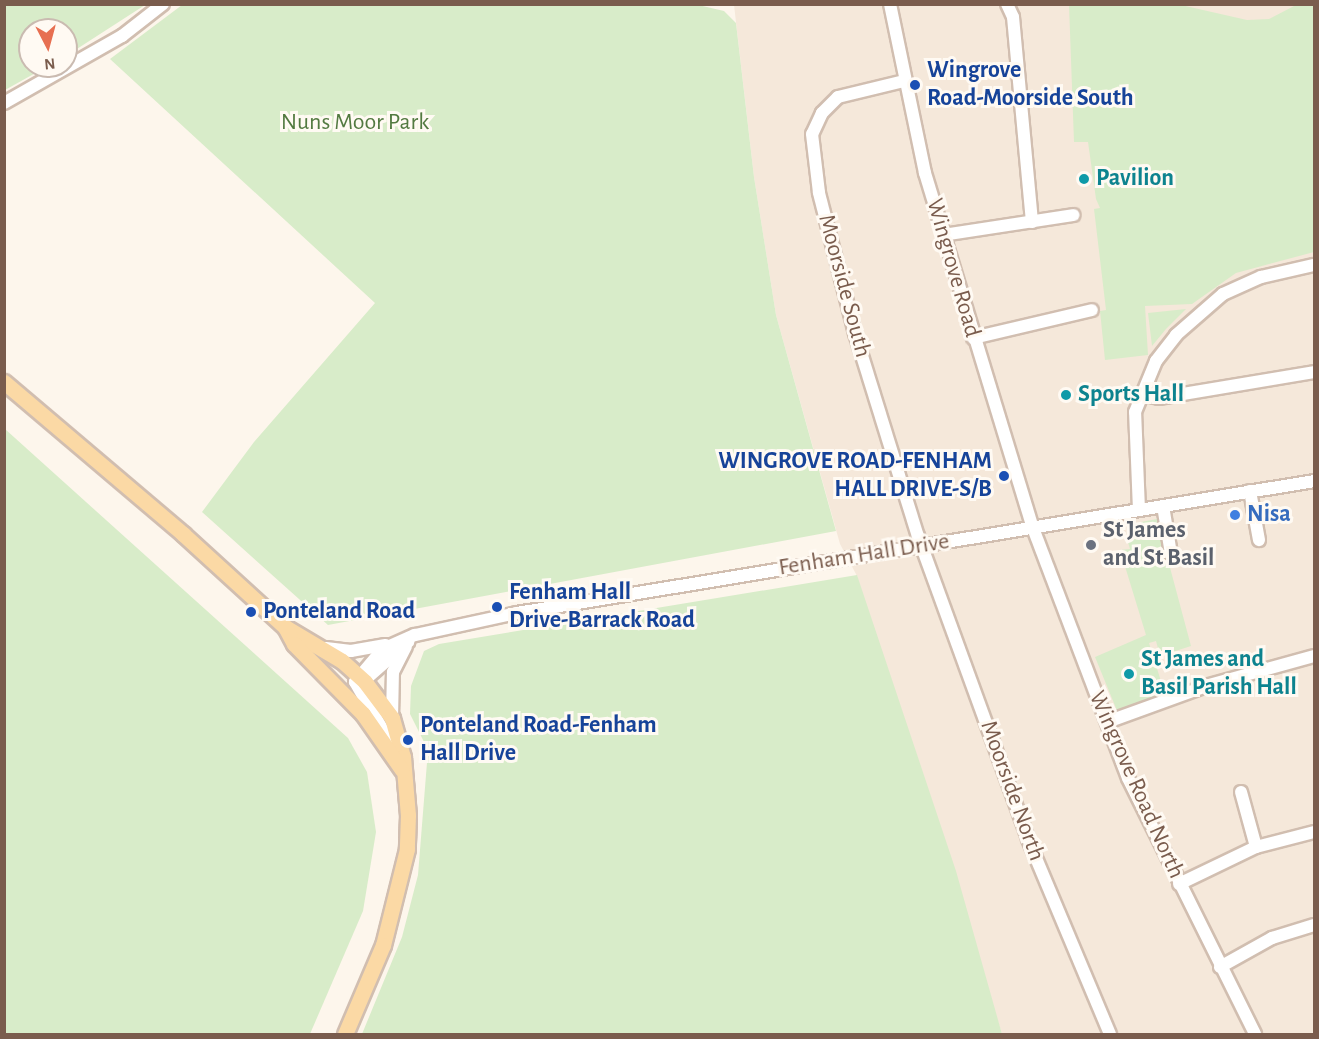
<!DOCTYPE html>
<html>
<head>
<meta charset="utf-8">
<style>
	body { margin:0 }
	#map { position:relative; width:1319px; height:1039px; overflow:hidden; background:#fdf6ec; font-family:"Alegreya Sans",sans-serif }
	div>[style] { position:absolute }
	.residential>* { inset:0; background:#f5e8da }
	.green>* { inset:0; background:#d8ecc9 }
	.roads { filter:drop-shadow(2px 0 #d1beb0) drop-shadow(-2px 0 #d1beb0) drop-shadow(0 2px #d1beb0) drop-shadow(0 -2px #d1beb0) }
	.minor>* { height:12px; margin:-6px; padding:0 6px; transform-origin:6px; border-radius:6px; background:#fff }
	.major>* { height:15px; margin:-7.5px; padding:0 7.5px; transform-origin:7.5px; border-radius:7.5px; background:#fbd9a5 }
	.dots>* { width:16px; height:16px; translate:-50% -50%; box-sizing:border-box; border:3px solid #fffaf3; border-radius:50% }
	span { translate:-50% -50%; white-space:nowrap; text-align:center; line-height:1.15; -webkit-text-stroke:6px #fffaf3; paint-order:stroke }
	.transit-label { font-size:24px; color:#164399; font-weight:700 }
	.left { translate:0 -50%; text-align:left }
	.right { translate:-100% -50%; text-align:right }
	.park-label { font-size:24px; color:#537a41 }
	.culture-label { font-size:24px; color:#0d838f; font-weight:700 }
	.street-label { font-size:24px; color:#7a5c4d }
	.shop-label { font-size:24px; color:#366cbe; font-weight:700 }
	.worship-label { font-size:24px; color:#5b616d; font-weight:700 }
	.frame { position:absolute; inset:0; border:6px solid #7a5c4d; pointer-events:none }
	.north { position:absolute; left:18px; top:18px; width:60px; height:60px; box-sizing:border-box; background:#fffaf3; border:2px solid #cabbb1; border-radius:50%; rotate:174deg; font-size:16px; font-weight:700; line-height:24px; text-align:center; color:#7a5c4d }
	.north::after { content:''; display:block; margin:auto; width:21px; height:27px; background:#e76f51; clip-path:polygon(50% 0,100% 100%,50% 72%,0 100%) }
</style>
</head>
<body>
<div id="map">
	<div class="residential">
		<i style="clip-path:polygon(734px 5px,1314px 5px,1314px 1034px,1002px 1034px,857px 576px,840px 544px,776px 315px,754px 177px)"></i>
	</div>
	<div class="green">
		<i style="clip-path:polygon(5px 4px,145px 4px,145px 5px,66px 56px,66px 30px,30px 30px,30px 66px,48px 66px,5px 90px)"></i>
		<i style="clip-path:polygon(694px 4px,724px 11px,736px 23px,754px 177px,776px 315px,836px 531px,328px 625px,202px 512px,254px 442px,375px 303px,110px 59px,182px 5px)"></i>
		<i style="clip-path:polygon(1069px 5px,1181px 5px,1247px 20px,1269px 19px,1296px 5px,1314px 6px,1314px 252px,1236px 273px,1192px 304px,1145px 306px,1148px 355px,1105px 360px,1100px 311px,1106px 310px,1094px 209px,1100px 208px,1096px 199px,1088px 142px,1074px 142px)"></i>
		<i style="clip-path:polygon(1186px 309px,1166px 329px,1152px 346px,1148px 313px)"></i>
		<i style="clip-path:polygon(5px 429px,348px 738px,367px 772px,376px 832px,363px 911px,310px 1034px,5px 1034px)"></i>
		<i style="clip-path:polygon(1157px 519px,1191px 646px,1160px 656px,1156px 641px,1149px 643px,1165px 694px,1118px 713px,1095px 657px,1146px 635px,1120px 550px,1130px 549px,1127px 539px,1143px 535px,1141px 522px)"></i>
		<i style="clip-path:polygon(857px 575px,956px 871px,1002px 1034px,362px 1034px,402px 937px,418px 875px,428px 750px,410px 714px,411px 686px,424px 651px,439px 644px)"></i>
	</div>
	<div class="roads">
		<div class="minor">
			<i style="left:890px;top:4px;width:173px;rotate:78.3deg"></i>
			<i style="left:925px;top:173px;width:371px;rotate:73.1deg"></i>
			<i style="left:1033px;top:528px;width:267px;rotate:69.2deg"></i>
			<i style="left:1128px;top:778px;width:286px;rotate:63.6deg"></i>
			<i style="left:1007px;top:4px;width:14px;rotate:65deg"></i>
			<i style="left:1013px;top:17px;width:206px;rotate:84.7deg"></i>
			<i style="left:904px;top:81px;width:68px;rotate:166.4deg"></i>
			<i style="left:838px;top:97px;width:23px;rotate:135deg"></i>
			<i style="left:822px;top:113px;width:23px;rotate:115deg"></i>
			<i style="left:812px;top:134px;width:59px;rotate:83.2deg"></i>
			<i style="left:819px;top:193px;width:145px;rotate:75.6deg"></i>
			<i style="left:855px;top:333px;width:213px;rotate:72.8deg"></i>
			<i style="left:918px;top:536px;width:322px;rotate:70deg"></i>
			<i style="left:1028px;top:839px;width:212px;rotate:67.2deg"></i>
			<i style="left:4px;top:103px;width:136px;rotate:-29.6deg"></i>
			<i style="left:122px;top:36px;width:52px;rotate:-38deg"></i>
			<i style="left:943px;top:235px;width:132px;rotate:-8.7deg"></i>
			<i style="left:973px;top:338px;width:122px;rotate:-13.2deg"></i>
			<i style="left:1140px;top:394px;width:19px;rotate:12deg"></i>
			<i style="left:1159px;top:398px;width:157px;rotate:-9.5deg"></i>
			<i style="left:1250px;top:491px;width:50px;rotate:79.6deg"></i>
			<i style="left:1163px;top:506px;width:49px;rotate:80.5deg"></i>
			<i style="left:1139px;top:510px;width:98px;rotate:-92.3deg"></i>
			<i style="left:1135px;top:412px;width:55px;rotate:-67.6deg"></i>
			<i style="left:1156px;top:361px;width:33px;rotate:-52deg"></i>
			<i style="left:1176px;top:335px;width:62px;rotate:-41.1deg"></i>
			<i style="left:1223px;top:294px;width:42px;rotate:-24.1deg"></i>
			<i style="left:1261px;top:277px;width:54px;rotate:-12.8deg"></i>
			<i style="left:326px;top:648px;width:25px;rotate:7deg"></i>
			<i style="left:351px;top:651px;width:35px;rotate:-10deg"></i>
			<i style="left:358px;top:686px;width:67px;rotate:-41.3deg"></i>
			<i style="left:392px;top:718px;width:46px;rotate:-88.8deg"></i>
			<i style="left:393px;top:672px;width:28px;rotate:-63deg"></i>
			<i style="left:1107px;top:722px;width:109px;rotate:-19.9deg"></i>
			<i style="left:1209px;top:685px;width:109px;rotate:-15.4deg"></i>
			<i style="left:395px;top:751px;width:80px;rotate:-120.1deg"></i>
			<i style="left:355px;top:682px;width:43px;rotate:-49.7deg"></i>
			<i style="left:383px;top:649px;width:35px;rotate:-24deg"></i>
			<i style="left:415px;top:635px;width:104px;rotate:-12.2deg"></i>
			<i style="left:517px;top:613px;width:808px;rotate:-9.4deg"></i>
			<i style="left:1241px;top:792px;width:57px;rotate:74.7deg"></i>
			<i style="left:1179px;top:884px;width:85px;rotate:-25.7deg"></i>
			<i style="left:1256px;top:847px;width:60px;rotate:-14.5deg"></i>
			<i style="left:1220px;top:967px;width:60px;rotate:-29.1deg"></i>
			<i style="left:1272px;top:938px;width:44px;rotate:-17.2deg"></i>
		</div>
		<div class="major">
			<i style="left:4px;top:382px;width:235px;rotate:40.3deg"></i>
			<i style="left:183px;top:534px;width:138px;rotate:42.4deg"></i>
			<i style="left:285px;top:627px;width:66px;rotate:30.8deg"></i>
			<i style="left:342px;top:661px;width:31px;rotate:42deg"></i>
			<i style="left:365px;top:682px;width:45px;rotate:53.1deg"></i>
			<i style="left:392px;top:718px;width:41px;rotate:74.2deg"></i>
			<i style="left:403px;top:757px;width:58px;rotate:85.1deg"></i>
			<i style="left:408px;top:815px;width:34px;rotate:92deg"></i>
			<i style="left:407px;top:849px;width:99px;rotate:104deg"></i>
			<i style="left:383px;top:945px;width:97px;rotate:113.1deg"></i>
			<i style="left:285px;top:627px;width:19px;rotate:62deg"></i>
			<i style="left:294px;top:644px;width:98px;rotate:45.4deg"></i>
			<i style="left:363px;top:714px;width:68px;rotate:55.1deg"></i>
		</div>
	</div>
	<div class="dots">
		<i style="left:915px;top:85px;background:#1a4fb4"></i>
		<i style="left:1084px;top:179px;background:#0f9aa8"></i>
		<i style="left:1066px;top:395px;background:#0f9aa8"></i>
		<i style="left:1004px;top:476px;background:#1a4fb4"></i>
		<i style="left:1235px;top:515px;background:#3f7fe0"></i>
		<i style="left:1091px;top:545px;background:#6b7280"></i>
		<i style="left:497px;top:607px;background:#1a4fb4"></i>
		<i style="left:251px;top:612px;background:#1a4fb4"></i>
		<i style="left:1129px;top:674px;background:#0f9aa8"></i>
		<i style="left:408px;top:740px;background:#1a4fb4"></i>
	</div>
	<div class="transit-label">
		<span class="left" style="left:927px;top:85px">Wingrove<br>Road-Moorside South</span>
		<span class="right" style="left:992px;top:476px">WINGROVE ROAD-FENHAM<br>HALL DRIVE-S/B</span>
		<span class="left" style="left:509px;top:607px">Fenham Hall<br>Drive-Barrack Road</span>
		<span class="left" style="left:263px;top:612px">Ponteland Road</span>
		<span class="left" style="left:420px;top:740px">Ponteland Road-Fenham<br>Hall Drive</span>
	</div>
	<div class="park-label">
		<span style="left:355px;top:123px">Nuns Moor Park</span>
	</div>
	<div class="culture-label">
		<span class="left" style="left:1096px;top:179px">Pavilion</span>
		<span class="left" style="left:1078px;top:395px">Sports Hall</span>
		<span class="left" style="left:1141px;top:674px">St James and<br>Basil Parish Hall</span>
	</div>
	<div class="street-label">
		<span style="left:953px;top:268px;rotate:74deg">Wingrove Road</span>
		<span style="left:844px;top:286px;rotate:75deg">Moorside South</span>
		<span style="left:864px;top:555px;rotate:-9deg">Fenham Hall Drive</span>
		<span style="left:1136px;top:785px;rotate:66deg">Wingrove Road North</span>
		<span style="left:1012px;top:791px;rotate:70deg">Moorside North</span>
	</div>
	<div class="shop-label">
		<span class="left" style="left:1247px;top:515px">Nisa</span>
	</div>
	<div class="worship-label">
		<span class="left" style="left:1103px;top:545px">St James<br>and St Basil</span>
	</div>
	<div class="frame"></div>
	<div class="north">N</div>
</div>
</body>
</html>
